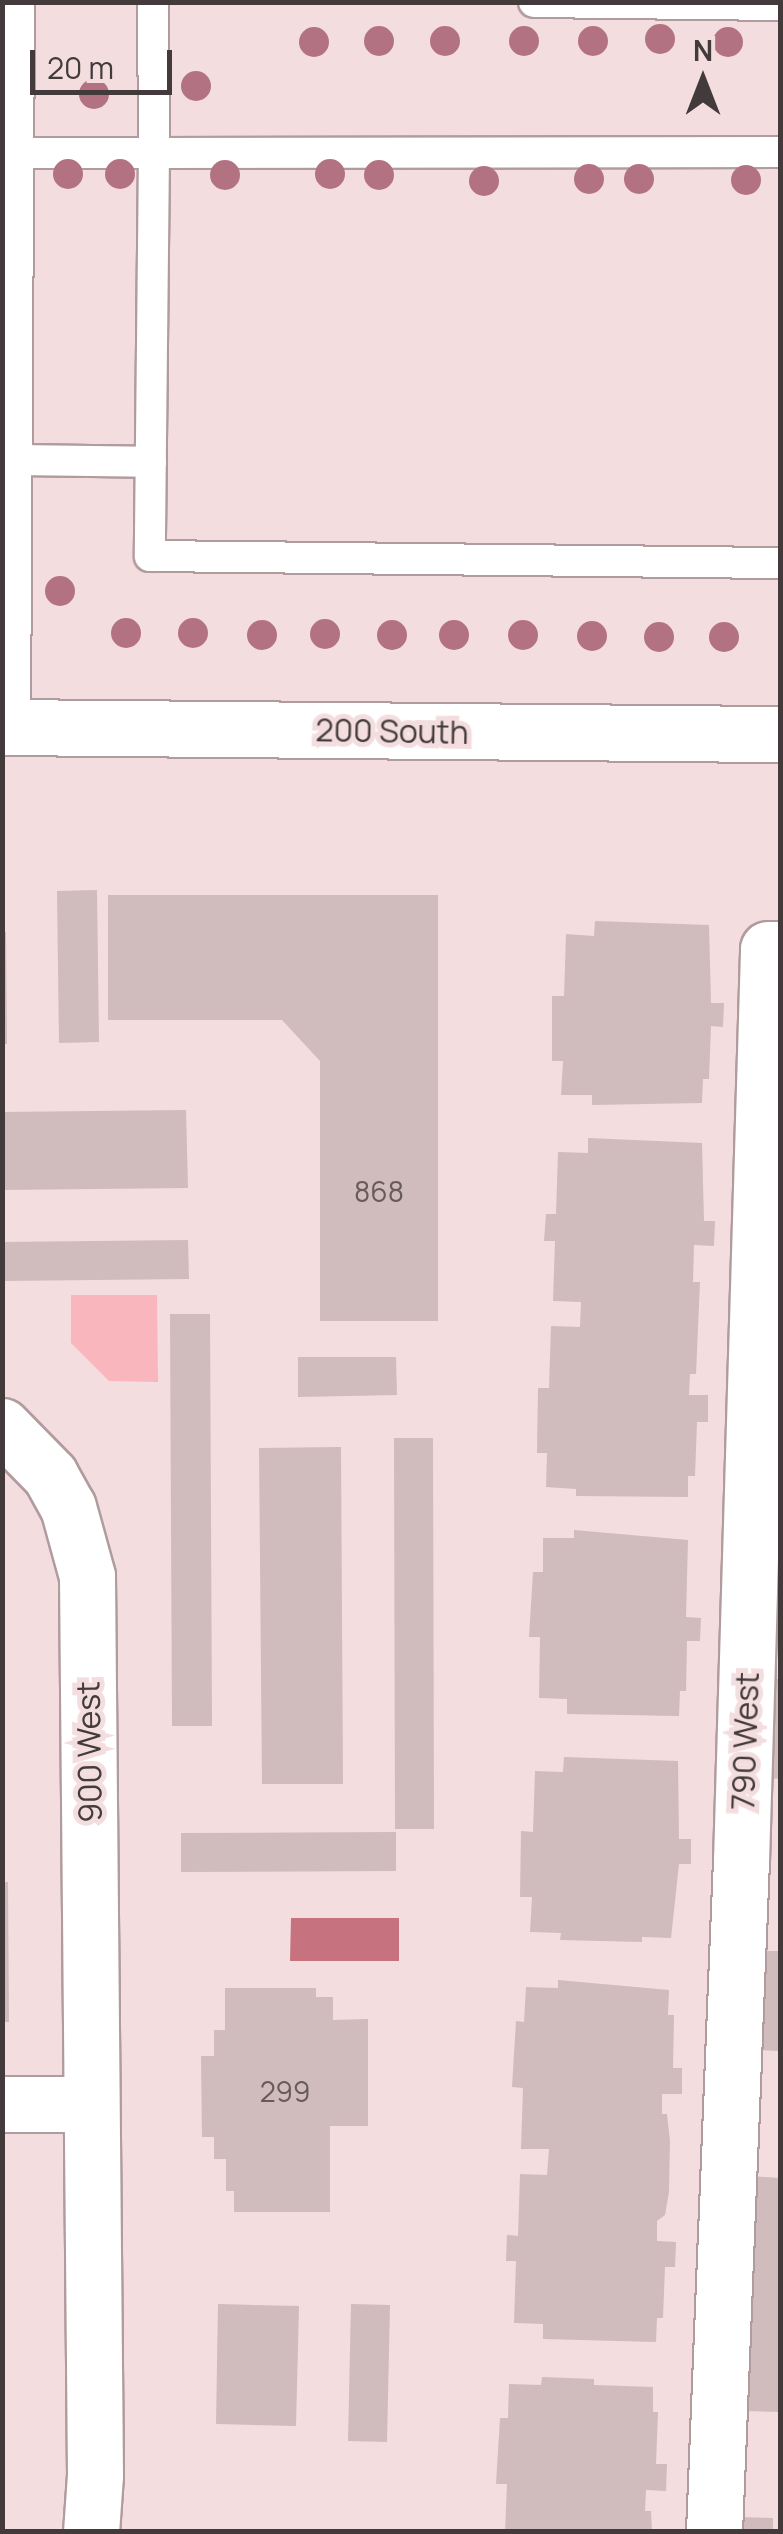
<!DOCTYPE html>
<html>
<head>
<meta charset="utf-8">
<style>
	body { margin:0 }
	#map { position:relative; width:783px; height:2534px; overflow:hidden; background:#f3dddf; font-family:Manrope,sans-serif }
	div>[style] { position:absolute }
	.green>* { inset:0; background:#fab6bd }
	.water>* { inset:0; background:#c6737f }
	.building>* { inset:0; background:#d0bbbd }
	.roads { filter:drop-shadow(2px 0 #b09c9e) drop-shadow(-2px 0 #b09c9e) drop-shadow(0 2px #b09c9e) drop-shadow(0 -2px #b09c9e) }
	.lane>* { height:30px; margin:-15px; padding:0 15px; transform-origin:15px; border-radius:15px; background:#fff }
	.street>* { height:55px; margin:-27.5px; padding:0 27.5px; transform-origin:27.5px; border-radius:27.5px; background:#fff }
	.secondary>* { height:55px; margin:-27.5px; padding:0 27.5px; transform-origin:27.5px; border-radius:27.5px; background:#fff }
	.trees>* { width:30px; height:30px; margin:-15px; border-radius:50%; background:#b37281 }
	span { translate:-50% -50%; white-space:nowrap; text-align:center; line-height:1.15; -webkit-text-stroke:10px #f3dddf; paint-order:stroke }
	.number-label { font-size:28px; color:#665a5c }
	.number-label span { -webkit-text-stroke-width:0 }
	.street-label { font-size:32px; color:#423a3b }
	.frame { position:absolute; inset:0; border:5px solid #423a3b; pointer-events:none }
	.north { position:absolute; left:653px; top:30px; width:100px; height:100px; -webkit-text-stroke:8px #f3dddf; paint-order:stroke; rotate:0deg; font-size:28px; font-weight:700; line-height:40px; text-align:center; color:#423a3b }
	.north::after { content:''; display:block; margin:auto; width:35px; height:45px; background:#423a3b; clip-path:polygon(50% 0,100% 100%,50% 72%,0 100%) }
	.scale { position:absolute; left:30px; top:50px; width:142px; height:45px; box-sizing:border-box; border:5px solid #423a3b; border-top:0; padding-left:12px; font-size:30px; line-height:35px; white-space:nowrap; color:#423a3b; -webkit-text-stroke:8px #f3dddf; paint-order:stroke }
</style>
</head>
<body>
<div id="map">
	<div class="green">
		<i style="clip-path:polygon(71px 1295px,157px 1295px,158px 1382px,109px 1381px,71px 1343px)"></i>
	</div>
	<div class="water">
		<i style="clip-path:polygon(291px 1918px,399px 1918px,399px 1961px,290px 1961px)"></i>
	</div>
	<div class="building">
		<i style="clip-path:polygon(97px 890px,99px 1042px,59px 1043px,57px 891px)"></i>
		<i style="clip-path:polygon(108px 895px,438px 895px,438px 1321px,320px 1321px,320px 1061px,282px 1020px,108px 1020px)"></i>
		<i style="clip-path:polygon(595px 921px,709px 925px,711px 1003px,724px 1003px,723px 1027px,711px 1026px,709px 1079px,703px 1079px,702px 1103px,592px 1105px,592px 1095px,561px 1095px,563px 1061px,552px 1061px,552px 996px,564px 996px,566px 934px,594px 936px)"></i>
		<i style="clip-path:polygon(2px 932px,6px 932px,7px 1044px,2px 1044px)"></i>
		<i style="clip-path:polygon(186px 1110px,188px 1188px,2px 1190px,2px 1112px)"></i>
		<i style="clip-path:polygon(588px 1138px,702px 1143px,704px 1221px,715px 1221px,714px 1246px,694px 1245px,693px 1282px,700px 1282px,696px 1374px,690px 1374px,689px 1395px,708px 1395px,708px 1422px,697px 1422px,695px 1476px,688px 1476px,688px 1497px,576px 1496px,576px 1489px,546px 1487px,547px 1453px,537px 1453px,538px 1388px,549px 1388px,551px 1326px,580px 1327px,581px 1302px,553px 1301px,555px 1241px,544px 1241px,546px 1214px,556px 1214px,558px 1152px,588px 1153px)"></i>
		<i style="clip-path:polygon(188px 1240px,189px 1279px,2px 1281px,2px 1242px)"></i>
		<i style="clip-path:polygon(170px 1314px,210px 1314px,212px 1726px,172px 1726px)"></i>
		<i style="clip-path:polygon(298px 1357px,396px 1357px,397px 1395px,298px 1397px)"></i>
		<i style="clip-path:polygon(394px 1438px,433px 1438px,434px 1829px,395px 1829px)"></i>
		<i style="clip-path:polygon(341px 1447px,343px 1784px,262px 1784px,259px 1448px)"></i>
		<i style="clip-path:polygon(574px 1530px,688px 1540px,686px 1617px,701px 1618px,700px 1641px,687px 1641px,686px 1691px,680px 1691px,679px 1716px,567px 1714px,567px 1699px,539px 1698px,540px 1637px,529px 1637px,533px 1572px,543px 1572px,543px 1538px,574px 1538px)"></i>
		<i style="clip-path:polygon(771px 1679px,780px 1679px,780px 1779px,768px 1778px)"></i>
		<i style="clip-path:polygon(564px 1757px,678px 1761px,679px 1839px,691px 1839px,691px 1864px,679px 1864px,671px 1938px,642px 1937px,642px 1942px,560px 1940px,561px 1933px,530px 1932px,532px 1897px,520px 1897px,521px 1831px,533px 1832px,535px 1771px,563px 1772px)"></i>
		<i style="clip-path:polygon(396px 1832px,396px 1871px,181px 1872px,181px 1833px)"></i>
		<i style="clip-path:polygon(2px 1882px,8px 1882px,9px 2022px,2px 2022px)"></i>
		<i style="clip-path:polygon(760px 1951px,780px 1951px,780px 2051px,758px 2050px)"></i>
		<i style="clip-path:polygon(558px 1980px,669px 1990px,668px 2015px,674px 2015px,673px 2068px,682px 2068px,682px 2094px,662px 2094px,662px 2114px,667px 2114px,670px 2141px,669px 2192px,665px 2215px,657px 2221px,657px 2241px,676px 2242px,675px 2267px,665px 2267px,663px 2318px,657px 2318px,656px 2342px,543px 2339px,543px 2324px,514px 2323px,516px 2261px,506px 2261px,507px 2235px,518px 2236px,520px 2174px,547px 2175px,549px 2149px,521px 2149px,523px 2088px,512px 2087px,516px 2021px,524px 2022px,526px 1987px,558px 1988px)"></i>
		<i style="clip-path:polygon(225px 1988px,316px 1988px,316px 1997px,333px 1997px,333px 2020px,368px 2019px,368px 2126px,330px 2126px,330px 2212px,234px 2212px,234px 2191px,226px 2191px,226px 2159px,214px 2159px,214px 2137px,202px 2137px,201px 2056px,214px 2056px,214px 2030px,225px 2030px)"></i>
		<i style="clip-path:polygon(751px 2176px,780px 2178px,780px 2412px,745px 2411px)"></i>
		<i style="clip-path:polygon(218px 2304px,299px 2306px,296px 2426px,216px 2424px)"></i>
		<i style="clip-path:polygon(351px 2304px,390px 2305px,387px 2442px,348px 2441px)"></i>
		<i style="clip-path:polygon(542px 2377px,594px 2379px,594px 2385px,653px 2387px,653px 2412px,658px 2412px,656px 2464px,667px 2464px,666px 2491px,646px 2490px,645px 2511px,651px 2511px,652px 2532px,505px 2532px,507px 2484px,496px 2484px,500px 2418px,508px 2418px,509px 2384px,541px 2385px)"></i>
		<i style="clip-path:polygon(737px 2517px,773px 2518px,773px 2532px,737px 2532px)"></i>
	</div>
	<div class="roads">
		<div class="lane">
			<i style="left:153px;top:2px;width:151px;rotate:89.6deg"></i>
			<i style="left:154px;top:153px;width:626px;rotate:-0.09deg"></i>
			<i style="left:534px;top:2px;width:246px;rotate:0.7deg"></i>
			<i style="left:18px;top:153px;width:136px"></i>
			<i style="left:154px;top:153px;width:403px;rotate:90.6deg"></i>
			<i style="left:150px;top:556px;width:630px;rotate:0.64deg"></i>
			<i style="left:14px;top:460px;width:137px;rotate:0.8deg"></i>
			<i style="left:15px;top:727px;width:725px;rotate:-89.68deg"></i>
		</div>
		<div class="street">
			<i style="left:2px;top:1426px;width:69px;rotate:45.6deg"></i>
			<i style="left:50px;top:1475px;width:37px;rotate:61deg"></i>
			<i style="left:68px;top:1507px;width:72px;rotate:74.6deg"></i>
			<i style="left:87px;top:1576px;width:899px;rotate:89.49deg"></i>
			<i style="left:95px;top:2475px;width:57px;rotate:94deg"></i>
			<i style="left:2px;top:2104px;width:89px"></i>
			<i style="left:714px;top:2532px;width:672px;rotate:-87.7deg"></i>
			<i style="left:741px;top:1861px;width:912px;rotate:-88.3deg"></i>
			<i style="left:768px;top:949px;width:12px"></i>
		</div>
		<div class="secondary">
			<i style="left:2px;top:727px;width:778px;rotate:0.52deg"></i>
		</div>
	</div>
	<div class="trees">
		<i style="left:660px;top:39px"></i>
		<i style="left:379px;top:41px"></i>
		<i style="left:445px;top:41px"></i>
		<i style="left:524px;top:41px"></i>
		<i style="left:593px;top:41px"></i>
		<i style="left:314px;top:42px"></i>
		<i style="left:728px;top:42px"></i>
		<i style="left:196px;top:86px"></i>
		<i style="left:94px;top:94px"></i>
		<i style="left:68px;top:174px"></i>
		<i style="left:120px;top:174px"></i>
		<i style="left:330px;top:174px"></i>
		<i style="left:225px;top:175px"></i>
		<i style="left:379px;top:175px"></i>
		<i style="left:589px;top:179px"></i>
		<i style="left:639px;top:179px"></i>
		<i style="left:746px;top:180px"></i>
		<i style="left:484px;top:181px"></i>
		<i style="left:60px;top:591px"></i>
		<i style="left:126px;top:633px"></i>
		<i style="left:193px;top:633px"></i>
		<i style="left:325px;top:634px"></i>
		<i style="left:262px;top:635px"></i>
		<i style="left:392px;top:635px"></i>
		<i style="left:454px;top:635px"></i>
		<i style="left:523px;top:635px"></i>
		<i style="left:592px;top:636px"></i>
		<i style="left:659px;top:637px"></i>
		<i style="left:724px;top:637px"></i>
	</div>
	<div class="number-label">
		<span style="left:379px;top:1191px">868</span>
		<span style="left:285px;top:2091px">299</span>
	</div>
	<div class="street-label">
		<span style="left:392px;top:731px;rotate:1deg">200 South</span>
		<span style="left:745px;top:1741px;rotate:-88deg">790 West</span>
		<span style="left:89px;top:1752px;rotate:-91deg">900 West</span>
	</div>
	<div class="frame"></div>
	<div class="north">N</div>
	<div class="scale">20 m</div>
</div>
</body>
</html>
